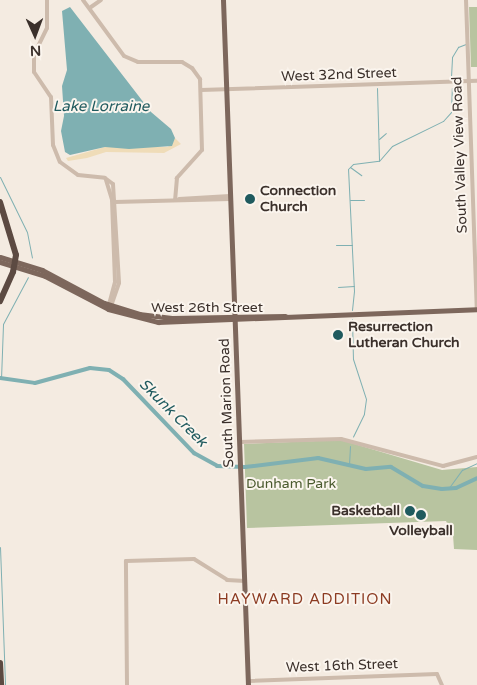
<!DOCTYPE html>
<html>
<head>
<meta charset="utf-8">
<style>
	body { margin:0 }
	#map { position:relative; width:477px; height:685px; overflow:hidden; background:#f4ebe1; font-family:"Varela Round",sans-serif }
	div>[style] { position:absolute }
	.green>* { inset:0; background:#b8c4a0 }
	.sand>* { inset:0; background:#efdcb8 }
	.water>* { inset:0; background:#7fb0b2 }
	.stream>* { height:1px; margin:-0.5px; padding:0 0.5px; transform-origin:0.5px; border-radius:0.5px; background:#7fb0b2 }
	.river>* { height:4px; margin:-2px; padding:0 2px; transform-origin:2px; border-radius:2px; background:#7fb0b2 }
	.minor>* { height:4px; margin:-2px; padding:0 2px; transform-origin:2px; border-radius:2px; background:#cdbbac }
	.major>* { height:5px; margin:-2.5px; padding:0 2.5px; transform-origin:2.5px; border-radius:2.5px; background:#7d675c }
	.highway>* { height:6px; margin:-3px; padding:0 3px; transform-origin:3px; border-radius:3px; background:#5c4a42 }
	.dots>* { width:14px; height:14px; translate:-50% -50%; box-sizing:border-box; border:2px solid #fbf5ee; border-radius:50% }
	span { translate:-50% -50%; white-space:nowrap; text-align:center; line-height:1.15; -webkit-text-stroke:4px #fbf5ee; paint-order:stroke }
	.street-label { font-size:14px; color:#3b302b }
	.poi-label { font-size:14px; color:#3b302b; font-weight:700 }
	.left { translate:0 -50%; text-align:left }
	.right { translate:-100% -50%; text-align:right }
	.park-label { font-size:14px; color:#4a5a2e }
	.water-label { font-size:15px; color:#1f5a5e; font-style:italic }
	.neighbourhood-label { font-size:15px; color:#8c3b22; letter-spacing:1px }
	.north { position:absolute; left:10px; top:10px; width:50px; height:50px; -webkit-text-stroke:4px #fbf5ee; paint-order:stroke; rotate:178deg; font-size:14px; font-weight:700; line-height:20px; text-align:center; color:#3b302b }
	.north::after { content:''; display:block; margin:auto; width:18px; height:22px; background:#3b302b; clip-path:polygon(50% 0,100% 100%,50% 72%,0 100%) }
</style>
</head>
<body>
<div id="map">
	<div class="green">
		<i style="clip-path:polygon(469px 7px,477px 7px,477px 67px,471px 67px)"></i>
		<i style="clip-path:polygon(341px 440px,442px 470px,477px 467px,477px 550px,454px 549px,453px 535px,446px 521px,247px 528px,244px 444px)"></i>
	</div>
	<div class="sand">
		<i style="clip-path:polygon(175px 138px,181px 144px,164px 153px,106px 152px,87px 158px,68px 161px,66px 158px,105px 147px,168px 147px)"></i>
	</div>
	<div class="water">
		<i style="clip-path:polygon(70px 7px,151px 112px,171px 129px,175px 138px,172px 146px,129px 149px,105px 147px,70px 155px,65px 152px,61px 131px,64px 116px,62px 86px,67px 70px,62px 11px)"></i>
	</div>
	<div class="stream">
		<i style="left:451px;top:77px;width:20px;rotate:-87deg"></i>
		<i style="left:452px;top:57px;width:12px;rotate:-59deg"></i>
		<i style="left:458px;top:47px;width:9px;rotate:-21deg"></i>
		<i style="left:377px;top:88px;width:72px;rotate:88.4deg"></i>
		<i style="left:379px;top:139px;width:9px;rotate:-41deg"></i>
		<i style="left:350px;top:167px;width:14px;rotate:36deg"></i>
		<i style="left:0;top:177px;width:61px;rotate:63.9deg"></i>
		<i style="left:27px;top:232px;width:26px;rotate:79deg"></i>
		<i style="left:350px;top:200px;width:14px"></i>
		<i style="left:336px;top:245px;width:16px"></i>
		<i style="left:338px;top:287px;width:16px;rotate:-4deg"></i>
		<i style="left:352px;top:310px;width:19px;rotate:-84deg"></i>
		<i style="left:354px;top:291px;width:122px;rotate:-92.8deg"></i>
		<i style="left:348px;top:169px;width:7px;rotate:-45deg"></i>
		<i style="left:353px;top:164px;width:26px;rotate:-7deg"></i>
		<i style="left:379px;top:161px;width:20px;rotate:-49deg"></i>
		<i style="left:392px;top:146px;width:57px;rotate:-26.1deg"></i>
		<i style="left:443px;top:121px;width:12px;rotate:-48deg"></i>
		<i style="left:451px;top:112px;width:24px;rotate:-88deg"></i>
		<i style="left:352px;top:319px;width:40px;rotate:88.6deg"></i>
		<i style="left:353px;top:359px;width:42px;rotate:72deg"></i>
		<i style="left:366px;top:399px;width:15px;rotate:98deg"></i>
		<i style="left:364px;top:414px;width:25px;rotate:116deg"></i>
		<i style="left:1px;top:379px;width:55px;rotate:-87.9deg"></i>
		<i style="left:3px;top:324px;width:53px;rotate:-62deg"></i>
		<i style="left:349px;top:465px;width:19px;rotate:-87deg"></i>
		<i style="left:448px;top:489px;width:24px;rotate:-54deg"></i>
		<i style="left:462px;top:470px;width:17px;rotate:-25deg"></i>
		<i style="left:0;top:547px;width:138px;rotate:87.9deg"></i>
	</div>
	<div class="river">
		<i style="left:0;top:378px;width:35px;rotate:8deg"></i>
		<i style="left:35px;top:383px;width:57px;rotate:-15.3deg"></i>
		<i style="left:90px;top:368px;width:19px;rotate:6deg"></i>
		<i style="left:109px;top:370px;width:17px;rotate:33deg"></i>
		<i style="left:123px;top:379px;width:103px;rotate:46.2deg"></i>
		<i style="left:194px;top:453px;width:26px;rotate:29deg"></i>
		<i style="left:217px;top:466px;width:28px;rotate:2deg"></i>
		<i style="left:245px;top:467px;width:74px;rotate:-7deg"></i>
		<i style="left:318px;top:458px;width:49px;rotate:12.9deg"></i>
		<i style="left:366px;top:469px;width:25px;rotate:-5deg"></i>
		<i style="left:391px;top:467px;width:37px;rotate:31deg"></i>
		<i style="left:423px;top:486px;width:19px;rotate:9deg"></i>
		<i style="left:442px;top:489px;width:14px;rotate:-4deg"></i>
		<i style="left:456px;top:488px;width:23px;rotate:-25deg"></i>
	</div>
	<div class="minor">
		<i style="left:47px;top:0;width:28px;rotate:90deg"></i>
		<i style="left:47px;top:28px;width:30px;rotate:116deg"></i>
		<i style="left:34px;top:55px;width:17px;rotate:90deg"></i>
		<i style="left:34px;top:72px;width:30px;rotate:56deg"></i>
		<i style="left:51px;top:97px;width:48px;rotate:87.6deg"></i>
		<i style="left:53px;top:145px;width:18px;rotate:68deg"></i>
		<i style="left:60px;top:162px;width:22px;rotate:36deg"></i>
		<i style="left:78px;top:175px;width:27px;rotate:6deg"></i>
		<i style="left:105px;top:178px;width:10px;rotate:37deg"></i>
		<i style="left:113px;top:184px;width:99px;rotate:86.5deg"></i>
		<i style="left:119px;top:283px;width:24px;rotate:109deg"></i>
		<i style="left:83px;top:0;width:69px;rotate:53.8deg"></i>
		<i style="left:124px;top:56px;width:15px;rotate:23deg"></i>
		<i style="left:138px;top:62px;width:44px"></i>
		<i style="left:182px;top:62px;width:12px;rotate:31deg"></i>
		<i style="left:192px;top:68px;width:14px;rotate:54deg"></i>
		<i style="left:200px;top:79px;width:71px;rotate:88.4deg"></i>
		<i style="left:202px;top:150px;width:38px;rotate:132deg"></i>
		<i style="left:177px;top:178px;width:22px;rotate:95deg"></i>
		<i style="left:466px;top:0;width:309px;rotate:88deg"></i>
		<i style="left:91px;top:7px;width:12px;rotate:-35deg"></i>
		<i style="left:201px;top:90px;width:276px;rotate:-1.9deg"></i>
		<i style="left:106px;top:180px;width:21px;rotate:73deg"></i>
		<i style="left:112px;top:200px;width:82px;rotate:87.9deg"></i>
		<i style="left:115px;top:282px;width:24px;rotate:105deg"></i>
		<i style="left:179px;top:199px;width:51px;rotate:-3.4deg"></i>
		<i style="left:115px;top:202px;width:115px;rotate:-1.5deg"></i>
		<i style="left:240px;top:442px;width:101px;rotate:-1.7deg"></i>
		<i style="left:341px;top:439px;width:106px;rotate:14.8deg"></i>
		<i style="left:443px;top:466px;width:35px;rotate:-15deg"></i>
		<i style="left:248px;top:681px;width:189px;rotate:-2.1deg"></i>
		<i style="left:437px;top:674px;width:12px;rotate:66deg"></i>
		<i style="left:127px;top:685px;width:124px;rotate:-90.5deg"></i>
		<i style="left:126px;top:561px;width:68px;rotate:-1.7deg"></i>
		<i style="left:194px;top:559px;width:39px;rotate:32deg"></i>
		<i style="left:227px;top:580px;width:18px;rotate:3deg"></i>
	</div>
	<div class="major">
		<i style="left:223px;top:0;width:685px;rotate:87.91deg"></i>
		<i style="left:0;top:257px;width:44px;rotate:17.2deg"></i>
		<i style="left:42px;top:270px;width:70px;rotate:28deg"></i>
		<i style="left:104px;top:303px;width:37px;rotate:17deg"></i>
		<i style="left:139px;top:314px;width:33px;rotate:7deg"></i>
		<i style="left:172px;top:318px;width:113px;rotate:-1deg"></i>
		<i style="left:0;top:262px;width:47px;rotate:17.3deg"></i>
		<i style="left:45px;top:276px;width:71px;rotate:27.6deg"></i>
		<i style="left:108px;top:309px;width:52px;rotate:14.6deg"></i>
		<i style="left:158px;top:322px;width:319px;rotate:-2.3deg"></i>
	</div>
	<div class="highway">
		<i style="left:0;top:202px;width:55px;rotate:73.2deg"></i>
		<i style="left:16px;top:255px;width:17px;rotate:100deg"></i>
		<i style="left:13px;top:272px;width:32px;rotate:114deg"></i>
		<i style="left:0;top:663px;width:22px;rotate:87deg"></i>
	</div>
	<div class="dots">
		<i style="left:250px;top:199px;background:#1f5a5e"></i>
		<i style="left:338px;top:335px;background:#1f5a5e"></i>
		<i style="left:410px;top:511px;background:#1f5a5e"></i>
		<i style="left:421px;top:515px;background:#1f5a5e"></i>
	</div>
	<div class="street-label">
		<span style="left:339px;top:75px;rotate:-2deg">West 32nd Street</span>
		<span style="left:460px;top:155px;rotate:-92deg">South Valley View Road</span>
		<span style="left:207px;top:308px">West 26th Street</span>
		<span style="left:227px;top:403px;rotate:-92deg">South Marion Road</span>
		<span style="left:342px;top:666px;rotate:-2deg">West 16th Street</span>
	</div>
	<div class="poi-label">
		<span class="left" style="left:260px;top:199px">Connection<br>Church</span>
		<span class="left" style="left:348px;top:335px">Resurrection<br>Lutheran Church</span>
		<span class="right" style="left:400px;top:511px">Basketball</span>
		<span style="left:421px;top:531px">Volleyball</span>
	</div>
	<div class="park-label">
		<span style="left:291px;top:484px">Dunham Park</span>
	</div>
	<div class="water-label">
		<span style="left:101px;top:107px">Lake Lorraine</span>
		<span style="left:173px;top:413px;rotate:45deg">Skunk Creek</span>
	</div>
	<div class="neighbourhood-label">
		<span style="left:305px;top:600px">HAYWARD ADDITION</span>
	</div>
	<div class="north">N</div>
</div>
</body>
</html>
